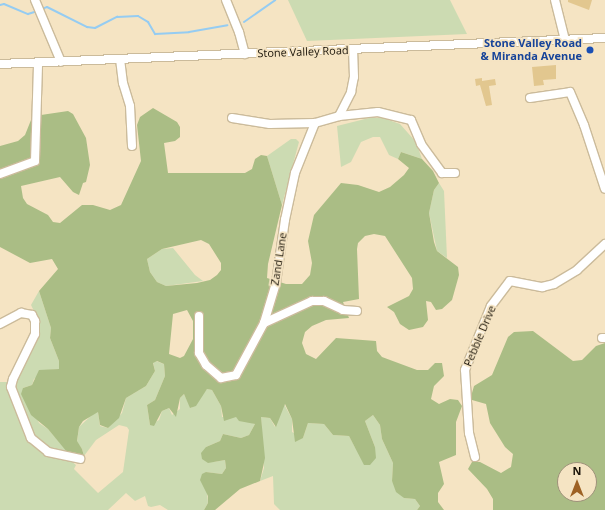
<!DOCTYPE html>
<html>
<head>
<meta charset="utf-8">
<style>
	body { margin:0 }
	#map { position:relative; width:605px; height:510px; overflow:hidden; background:#f5e4c3; font-family:"Open Sans",sans-serif }
	div>[style] { position:absolute }
	.green>* { inset:0; background:#ccdbb2 }
	.forest>* { inset:0; background:#aabd85 }
	.stream>* { height:2px; margin:-1px; padding:0 1px; transform-origin:1px; border-radius:1px; background:#95ccf2 }
	.building>* { inset:0; background:#e2c78f }
	.roads { filter:drop-shadow(1px 0 #cbbb9b) drop-shadow(-1px 0 #cbbb9b) drop-shadow(0 1px #cbbb9b) drop-shadow(0 -1px #cbbb9b) }
	.minor>* { height:8px; margin:-4px; padding:0 4px; transform-origin:4px; border-radius:4px; background:#fff }
	.dots>* { width:11px; height:11px; translate:-50% -50%; box-sizing:border-box; border:2px solid #f5e4c3; border-radius:50% }
	span { translate:-50% -50%; white-space:nowrap; text-align:center; line-height:1.15; -webkit-text-stroke:3.5px #f5e4c3; paint-order:stroke }
	.transit-label { font-size:11px; color:#164399; font-weight:700 }
	.right { translate:-100% -50%; text-align:right }
	.street-label { font-size:11px; color:#1a1409 }
	.north { position:absolute; left:557px; top:462px; width:40px; height:40px; box-sizing:border-box; background:#f5e4c3; border:1px solid #9d9179; border-radius:50%; rotate:0deg; font-size:11px; font-weight:700; line-height:16px; text-align:center; color:#1a1409 }
	.north::after { content:''; display:block; margin:auto; width:14px; height:18px; background:#9e6224; clip-path:polygon(50% 0,100% 100%,50% 72%,0 100%) }
</style>
</head>
<body>
<div id="map">
	<div class="green">
		<i style="clip-path:polygon(288px 0,450px 0,467px 34px,307px 41px)"></i>
		<i style="clip-path:polygon(369px 118px,383px 118px,400px 124px,416px 142px,422px 159px,401px 152px,398px 159px,389px 155px,380px 137px,373px 137px,361px 142px,351px 162px,341px 167px,337px 126px)"></i>
		<i style="clip-path:polygon(291px 139px,296px 139px,299px 142px,282px 205px,267px 156px)"></i>
		<i style="clip-path:polygon(439px 183px,444px 191px,447px 258px,437px 251px,429px 213px,434px 190px)"></i>
		<i style="clip-path:polygon(173px 248px,195px 275px,203px 281px,166px 286px,157px 282px,150px 272px,147px 259px,162px 249px)"></i>
		<i style="clip-path:polygon(39px 291px,51px 328px,50px 338px,59px 361px,59px 369px,50px 370px,34px 379px,32px 385px,23px 388px,39px 423px,48px 429px,68px 452px,74px 455px,46px 447px,33px 436px,15px 386px,38px 319px,31px 305px)"></i>
		<i style="clip-path:polygon(156px 361px,164px 364px,165px 376px,155px 400px,147px 405px,150px 425px,159px 420px,162px 411px,169px 408px,172px 415px,180px 409px,180px 398px,184px 394px,191px 408px,207px 389px,212px 390px,221px 406px,222px 417px,236px 417px,255px 424px,249px 435px,241px 438px,223px 434px,220px 441px,206px 447px,213px 462px,225px 460px,226px 468px,222px 474px,206px 472px,203px 485px,207px 490px,208px 503px,204px 510px,168px 510px,160px 505px,151px 507px,148px 506px,145px 496px,135px 501px,126px 493px,108px 510px,0 510px,0 382px,9px 382px,30px 440px,70px 460px,76px 465px,74px 469px,98px 493px,123px 472px,129px 430px,127px 427px,119px 425px,96px 440px,84px 456px,82px 449px,77px 442px,79px 427px,94px 413px,98px 412px,100px 426px,108px 428px,122px 413px,126px 398px,146px 386px,155px 371px,153px 362px)"></i>
		<i style="clip-path:polygon(284px 404px,292px 419px,292px 432px,303px 438px,308px 423px,324px 424px,333px 435px,349px 436px,355px 447px,375px 447px,365px 421px,373px 415px,380px 425px,382px 439px,393px 463px,392px 481px,404px 498px,415px 499px,420px 506px,417px 510px,280px 510px,274px 504px,273px 476px,260px 481px,264px 468px,261px 417px,270px 418px,275px 427px)"></i>
	</div>
	<div class="forest">
		<i style="clip-path:polygon(evenodd,153px 108px,177px 122px,180px 127px,180px 137px,175px 141px,164px 143px,168px 173px,245px 173px,252px 169px,255px 159px,261px 155px,267px 156px,282px 205px,268px 264px,267px 278px,286px 284px,302px 284px,310px 275px,312px 263px,308px 241px,314px 215px,341px 183px,358px 185px,379px 192px,390px 187px,404px 175px,409px 168px,398px 159px,401px 152px,422px 159px,433px 171px,439px 183px,434px 190px,429px 213px,434px 242px,437px 251px,458px 267px,459px 275px,452px 300px,442px 309px,436px 310px,431px 302px,426px 301px,428px 320px,423px 327px,409px 330px,400px 324px,394px 312px,387px 307px,409px 296px,413px 289px,412px 278px,385px 236px,374px 234px,365px 236px,358px 243px,357px 249px,359px 299px,343px 302px,349px 318px,326px 320px,312px 326px,305px 332px,302px 343px,306px 354px,316px 359px,336px 338px,376px 341px,377px 351px,382px 357px,417px 370px,428px 370px,435px 363px,442px 363px,444px 376px,434px 386px,431px 399px,439px 404px,450px 399px,458px 400px,462px 406px,456px 422px,456px 455px,439px 462px,444px 484px,438px 493px,438px 502px,444px 510px,417px 510px,420px 506px,415px 499px,404px 498px,396px 492px,392px 481px,393px 463px,382px 439px,380px 425px,373px 415px,365px 421px,375px 447px,376px 458px,370px 465px,364px 465px,349px 436px,333px 435px,324px 424px,308px 423px,303px 438px,295px 442px,292px 419px,285px 404px,276px 427px,270px 418px,261px 417px,265px 458px,260px 481px,240px 489px,215px 510px,204px 510px,208px 503px,208px 496px,200px 480px,202px 474px,206px 472px,222px 474px,226px 468px,225px 460px,208px 463px,202px 459px,201px 453px,206px 447px,220px 441px,223px 434px,241px 438px,249px 435px,255px 424px,239px 421px,236px 417px,224px 421px,221px 406px,212px 390px,207px 389px,196px 406px,190px 408px,184px 394px,180px 398px,176px 417px,169px 408px,162px 411px,154px 426px,150px 425px,147px 405px,155px 400px,165px 376px,164px 364px,157px 361px,153px 363px,155px 371px,146px 386px,126px 398px,119px 418px,108px 428px,100px 425px,98px 412px,83px 421px,79px 427px,77px 441px,82px 449px,84px 456px,67px 452px,48px 429px,31px 415px,21px 394px,23px 388px,32px 385px,39px 370px,59px 369px,59px 361px,50px 338px,51px 328px,39px 291px,58px 269px,52px 259px,30px 263px,0 247px,0 146px,18px 141px,25px 135px,31px 120px,41px 115px,68px 111px,73px 114px,86px 138px,90px 165px,86px 182px,83px 183px,79px 195px,73px 192px,60px 177px,21px 186px,23px 198px,27px 204px,48px 215px,53px 222px,60px 223px,82px 205px,93px 205px,110px 210px,121px 205px,141px 161px,137px 125px,140px 117px,153px 108px,201px 240px,209px 244px,221px 263px,221px 270px,217px 275px,210px 280px,197px 283px,166px 286px,157px 282px,150px 272px,147px 259px,162px 249px,201px 240px,153px 108px,187px 310px,193px 321px,193px 339px,184px 356px,180px 358px,169px 354px,173px 314px,187px 310px)"></i>
		<i style="clip-path:polygon(evenodd,533px 331px,573px 361px,582px 360px,596px 346px,605px 343px,605px 510px,493px 510px,493px 499px,487px 489px,468px 469px,472px 462px,480px 462px,501px 473px,511px 467px,513px 454px,505px 447px,490px 423px,486px 404px,472px 400px,472px 393px,474px 386px,492px 375px,508px 337px,514px 332px,533px 331px,565px 470px,589px 470px,589px 494px,565px 494px,565px 470px)"></i>
	</div>
	<div class="stream">
		<i style="left:0;top:5px;width:4px;rotate:-14deg"></i>
		<i style="left:4px;top:4px;width:26px;rotate:23deg"></i>
		<i style="left:28px;top:14px;width:10px;rotate:-17deg"></i>
		<i style="left:42px;top:9px;width:5px;rotate:-22deg"></i>
		<i style="left:47px;top:7px;width:45px;rotate:26.6deg"></i>
		<i style="left:87px;top:27px;width:8px;rotate:7deg"></i>
		<i style="left:95px;top:28px;width:25px;rotate:-27deg"></i>
		<i style="left:117px;top:17px;width:21px;rotate:-3deg"></i>
		<i style="left:138px;top:16px;width:12px;rotate:31deg"></i>
		<i style="left:148px;top:22px;width:14px;rotate:60deg"></i>
		<i style="left:155px;top:34px;width:34px;rotate:-3deg"></i>
		<i style="left:189px;top:32px;width:39px;rotate:-10deg"></i>
		<i style="left:244px;top:22px;width:38px;rotate:-35deg"></i>
	</div>
	<div class="building">
		<i style="clip-path:polygon(568px 0,592px 0,589px 10px,568px 2px)"></i>
		<i style="clip-path:polygon(556px 65px,556px 79px,543px 80px,544px 85px,534px 86px,532px 67px)"></i>
		<i style="clip-path:polygon(482px 78px,482px 81px,495px 79px,496px 85px,489px 86px,492px 105px,486px 106px,480px 85px,476px 86px,475px 79px)"></i>
	</div>
	<div class="roads">
		<div class="minor">
			<i style="left:35px;top:0;width:67px;rotate:67.2deg"></i>
			<i style="left:226px;top:0;width:35px;rotate:68deg"></i>
			<i style="left:239px;top:32px;width:23px;rotate:75deg"></i>
			<i style="left:555px;top:0;width:41px;rotate:76deg"></i>
			<i style="left:120px;top:59px;width:24px;rotate:83deg"></i>
			<i style="left:123px;top:83px;width:24px;rotate:73deg"></i>
			<i style="left:130px;top:106px;width:40px;rotate:87.1deg"></i>
			<i style="left:0;top:64px;width:606px;rotate:-2.46deg"></i>
			<i style="left:530px;top:98px;width:40px;rotate:-8.5deg"></i>
			<i style="left:570px;top:92px;width:36px;rotate:67deg"></i>
			<i style="left:584px;top:125px;width:67px;rotate:71.8deg"></i>
			<i style="left:339px;top:116px;width:39px;rotate:-6deg"></i>
			<i style="left:378px;top:112px;width:34px;rotate:14deg"></i>
			<i style="left:411px;top:120px;width:26px;rotate:67deg"></i>
			<i style="left:421px;top:144px;width:36px;rotate:54deg"></i>
			<i style="left:442px;top:173px;width:13px"></i>
			<i style="left:232px;top:118px;width:38px;rotate:9deg"></i>
			<i style="left:270px;top:124px;width:45px;rotate:-1.3deg"></i>
			<i style="left:315px;top:123px;width:25px;rotate:-16deg"></i>
			<i style="left:339px;top:116px;width:27px;rotate:-63deg"></i>
			<i style="left:351px;top:92px;width:15px;rotate:-79deg"></i>
			<i style="left:354px;top:77px;width:27px;rotate:-92deg"></i>
			<i style="left:0;top:174px;width:37px;rotate:-20deg"></i>
			<i style="left:35px;top:161px;width:98px;rotate:-88.2deg"></i>
			<i style="left:199px;top:316px;width:37px;rotate:90deg"></i>
			<i style="left:199px;top:353px;width:14px;rotate:60deg"></i>
			<i style="left:206px;top:365px;width:20px;rotate:41deg"></i>
			<i style="left:221px;top:378px;width:15px;rotate:-11deg"></i>
			<i style="left:236px;top:375px;width:59px;rotate:-61.7deg"></i>
			<i style="left:264px;top:323px;width:42px;rotate:-73.3deg"></i>
			<i style="left:276px;top:283px;width:64px;rotate:-81.9deg"></i>
			<i style="left:285px;top:220px;width:48px;rotate:-78deg"></i>
			<i style="left:295px;top:173px;width:54px;rotate:-68.2deg"></i>
			<i style="left:264px;top:323px;width:53px;rotate:-24.6deg"></i>
			<i style="left:312px;top:301px;width:12px"></i>
			<i style="left:324px;top:301px;width:21px;rotate:25deg"></i>
			<i style="left:343px;top:310px;width:14px;rotate:4deg"></i>
			<i style="left:0;top:324px;width:24px;rotate:-28deg"></i>
			<i style="left:21px;top:313px;width:11px;rotate:10deg"></i>
			<i style="left:32px;top:315px;width:7px;rotate:63deg"></i>
			<i style="left:35px;top:321px;width:13px;rotate:90deg"></i>
			<i style="left:35px;top:334px;width:50px;rotate:116.1deg"></i>
			<i style="left:13px;top:379px;width:8px;rotate:104deg"></i>
			<i style="left:11px;top:387px;width:55px;rotate:68.6deg"></i>
			<i style="left:31px;top:438px;width:22px;rotate:39deg"></i>
			<i style="left:48px;top:452px;width:33px;rotate:12deg"></i>
			<i style="left:602px;top:338px;width:3px"></i>
			<i style="left:475px;top:457px;width:25px;rotate:-104deg"></i>
			<i style="left:469px;top:433px;width:63px;rotate:-93.6deg"></i>
			<i style="left:465px;top:370px;width:69px;rotate:-67.9deg"></i>
			<i style="left:491px;top:306px;width:31px;rotate:-53deg"></i>
			<i style="left:510px;top:281px;width:33px;rotate:11deg"></i>
			<i style="left:542px;top:287px;width:12px;rotate:-14deg"></i>
			<i style="left:554px;top:284px;width:27px;rotate:-31deg"></i>
			<i style="left:577px;top:270px;width:38px;rotate:-43deg"></i>
		</div>
	</div>
	<div class="dots">
		<i style="left:590px;top:50px;background:#1a4fb4"></i>
	</div>
	<div class="transit-label">
		<span class="right" style="left:582px;top:50px">Stone Valley Road<br>&amp; Miranda Avenue</span>
	</div>
	<div class="street-label">
		<span style="left:303px;top:52px;rotate:-2deg">Stone Valley Road</span>
		<span style="left:279px;top:259px;rotate:-81deg">Zand Lane</span>
		<span style="left:480px;top:336px;rotate:-67deg">Pebble Drive</span>
	</div>
	<div class="north">N</div>
</div>
</body>
</html>
